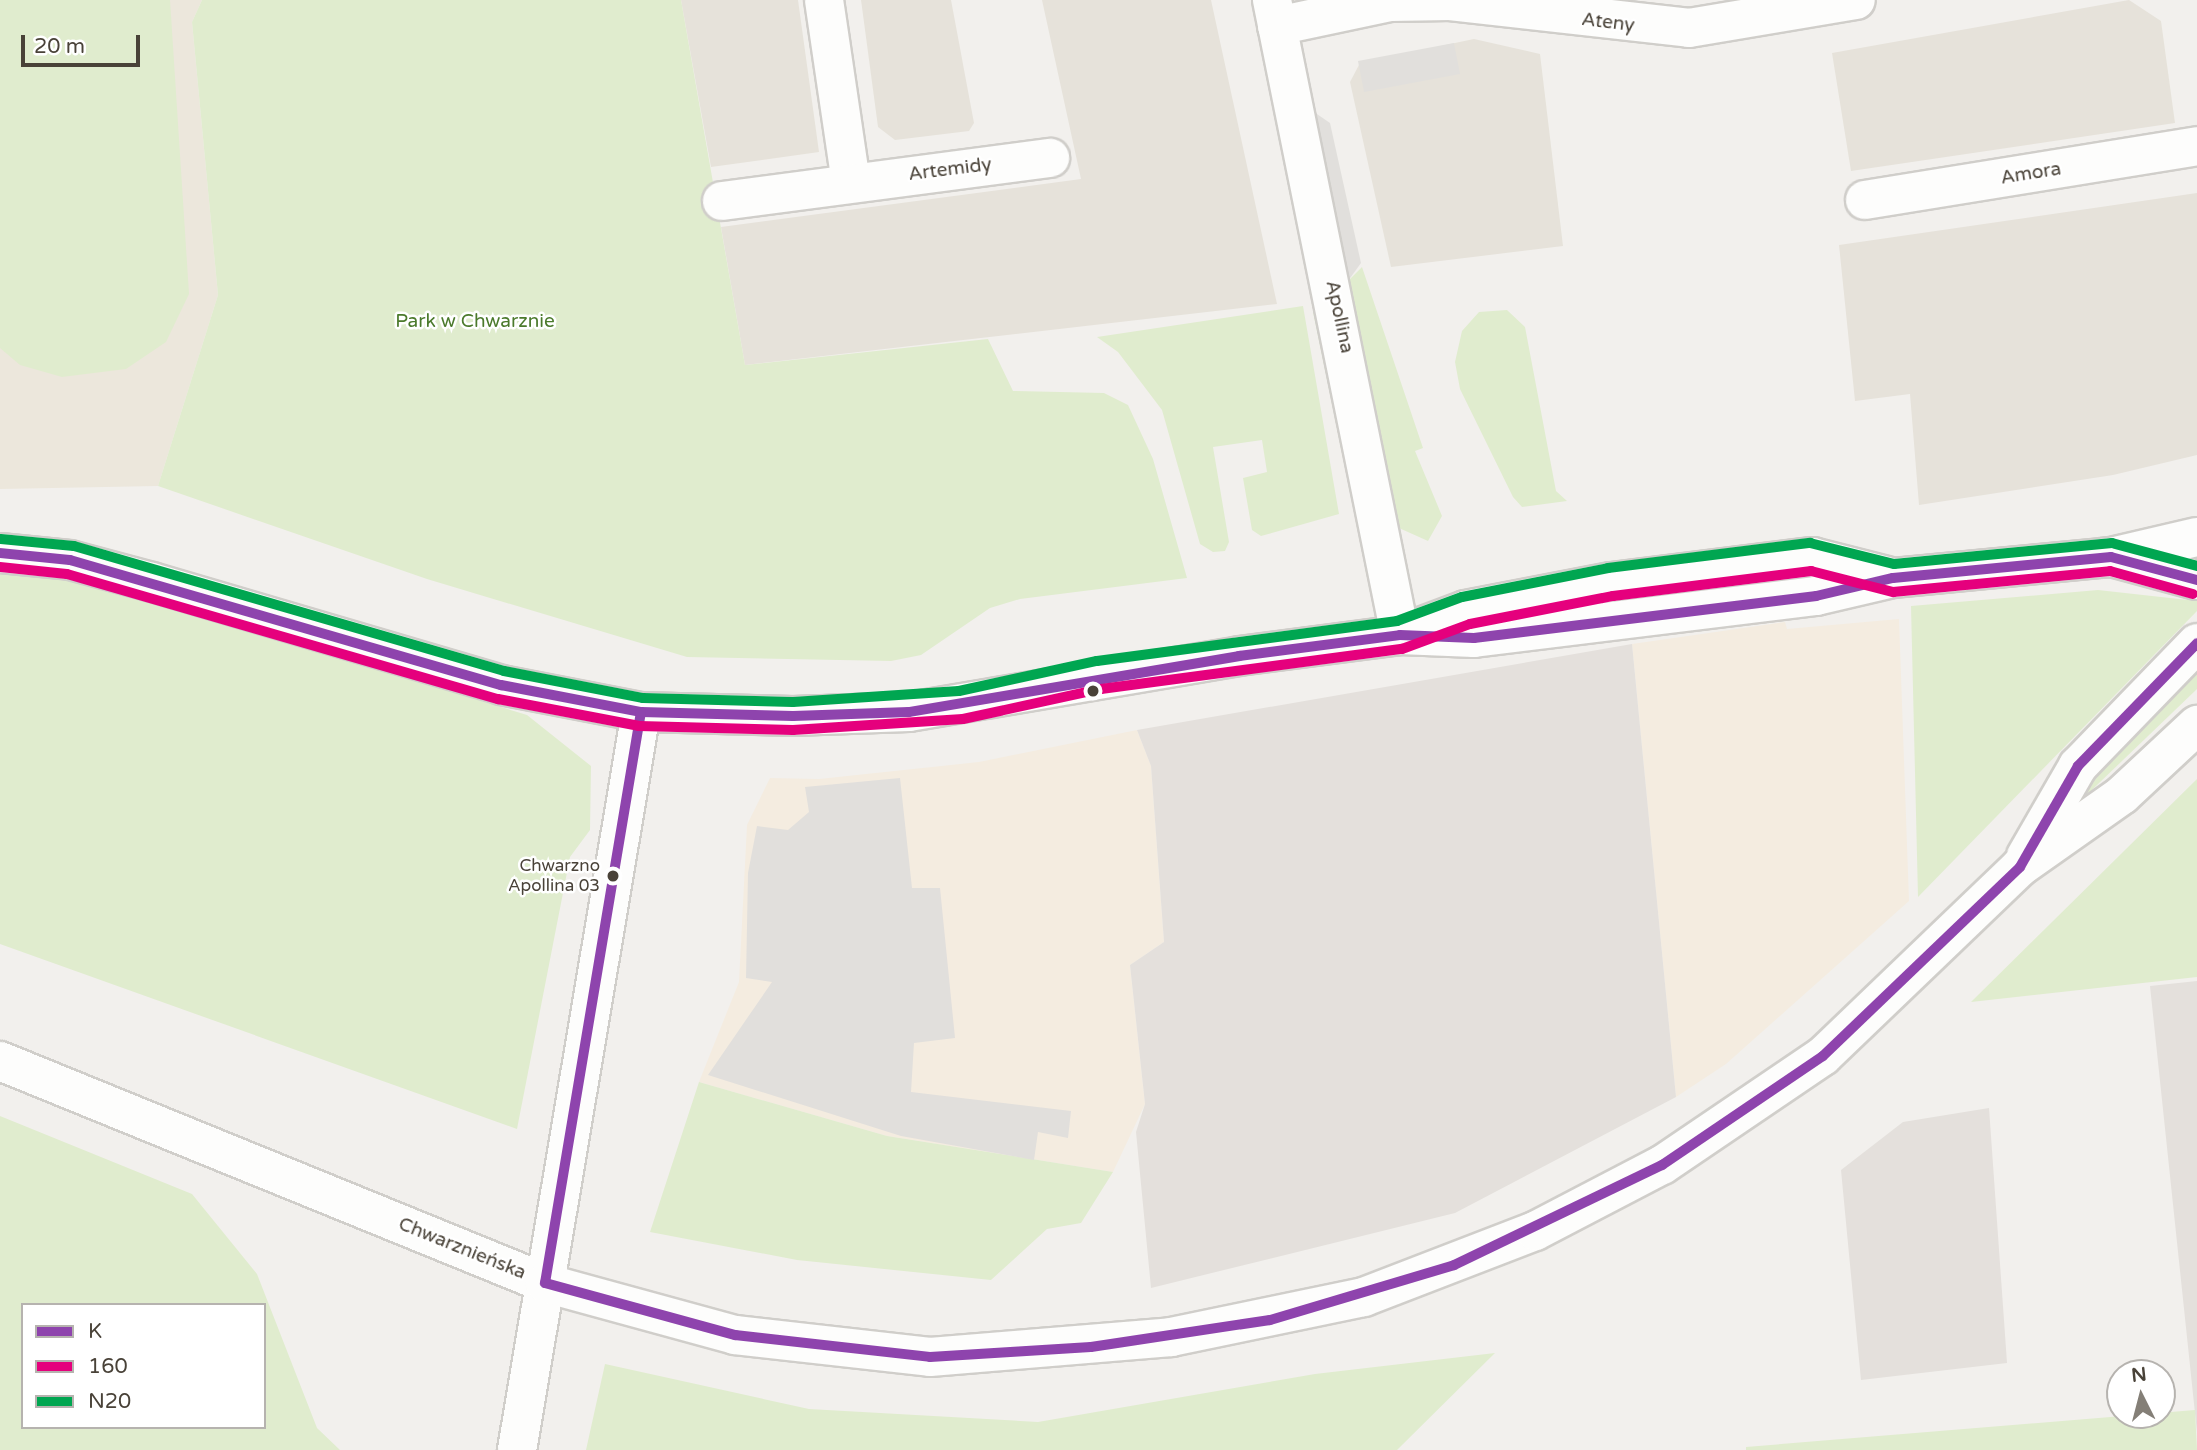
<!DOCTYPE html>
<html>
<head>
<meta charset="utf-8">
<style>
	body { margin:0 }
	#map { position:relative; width:2197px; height:1450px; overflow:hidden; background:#f2f0ed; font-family:"Varela Round",sans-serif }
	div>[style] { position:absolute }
	.residential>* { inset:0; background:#e6e2da }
	.commercial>* { inset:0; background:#f4ece0 }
	.industrial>* { inset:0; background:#e4e0dc }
	.education>* { inset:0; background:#ece7dc }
	.green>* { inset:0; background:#e0ecce }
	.parking>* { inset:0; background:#e1dfdc }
	.roads { filter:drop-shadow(2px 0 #d0ceca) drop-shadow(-2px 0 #d0ceca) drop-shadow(0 2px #d0ceca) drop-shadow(0 -2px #d0ceca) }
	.minor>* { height:38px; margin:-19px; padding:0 19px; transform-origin:19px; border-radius:19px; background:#fdfdfc }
	.tertiary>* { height:38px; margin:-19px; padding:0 19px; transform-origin:19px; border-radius:19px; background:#fdfdfc }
	.bus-1>* { height:10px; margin:-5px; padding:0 5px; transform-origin:5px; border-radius:5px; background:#8e44ad }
	.bus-2>* { height:10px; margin:-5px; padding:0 5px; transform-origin:5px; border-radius:5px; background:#e5007d }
	.bus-3>* { height:10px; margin:-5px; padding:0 5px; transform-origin:5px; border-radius:5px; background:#00a651 }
	.dots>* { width:19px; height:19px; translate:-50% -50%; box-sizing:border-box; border:4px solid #fff; border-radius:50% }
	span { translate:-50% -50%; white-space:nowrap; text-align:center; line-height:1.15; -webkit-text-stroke:5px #fff; paint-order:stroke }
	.bus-label { font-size:17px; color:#494238 }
	.right { translate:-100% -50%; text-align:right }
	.street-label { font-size:19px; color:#494238 }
	.park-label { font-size:19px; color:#4b7a2c }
	.legend { position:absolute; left:21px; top:1303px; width:245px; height:126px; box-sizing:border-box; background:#fff; border:2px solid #b6b3af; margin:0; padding:9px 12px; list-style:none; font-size:21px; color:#494238 }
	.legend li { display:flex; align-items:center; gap:14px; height:35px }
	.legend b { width:35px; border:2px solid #b6b3af }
	.north { position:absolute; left:2106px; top:1359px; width:70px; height:70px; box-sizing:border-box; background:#fff; border:2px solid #b6b3af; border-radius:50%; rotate:354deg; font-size:19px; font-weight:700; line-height:28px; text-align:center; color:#494238 }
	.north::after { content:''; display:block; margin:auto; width:24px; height:32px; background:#847f77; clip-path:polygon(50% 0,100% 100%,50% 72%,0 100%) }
	.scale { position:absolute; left:21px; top:35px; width:119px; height:32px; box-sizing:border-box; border:4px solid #494238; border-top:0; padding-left:9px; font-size:21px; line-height:24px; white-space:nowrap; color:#494238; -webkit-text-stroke:5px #fff; paint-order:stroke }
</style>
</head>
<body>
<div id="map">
	<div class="residential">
		<i style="clip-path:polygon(681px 0,798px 0,819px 152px,711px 167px)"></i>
		<i style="clip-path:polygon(861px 0,951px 0,974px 123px,969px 131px,895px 140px,878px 127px)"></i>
		<i style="clip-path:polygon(1042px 0,1211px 0,1277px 304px,745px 365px,721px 227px,1081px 179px)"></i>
		<i style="clip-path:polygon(2129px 0,2161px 21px,2175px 123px,1851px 171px,1832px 53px)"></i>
		<i style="clip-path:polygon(1474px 39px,1540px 54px,1563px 246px,1391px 267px,1350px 82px,1360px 63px)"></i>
		<i style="clip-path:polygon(2197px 193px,2197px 455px,2113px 475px,1919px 505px,1910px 394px,1855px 401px,1839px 245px)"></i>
	</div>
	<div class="commercial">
		<i style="clip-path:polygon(1899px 619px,1909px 901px,1726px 1064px,1676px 1097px,1632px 644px,1785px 622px,1787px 629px)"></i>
		<i style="clip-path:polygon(1137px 730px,1151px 766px,1164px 942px,1130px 965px,1145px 1104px,1113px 1172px,887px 1136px,699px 1082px,739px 982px,747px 825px,770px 778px,819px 779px,979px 762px)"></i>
	</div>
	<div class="industrial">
		<i style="clip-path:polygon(1632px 644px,1676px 1097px,1455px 1213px,1151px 1288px,1136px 1132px,1145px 1104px,1130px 965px,1164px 942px,1151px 766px,1137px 730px)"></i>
		<i style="clip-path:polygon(2197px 981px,2197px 1432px,2150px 986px)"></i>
		<i style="clip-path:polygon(1989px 1108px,2007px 1363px,1861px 1380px,1841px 1170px,1903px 1122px)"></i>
	</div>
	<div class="education">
		<i style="clip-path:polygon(0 0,202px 0,192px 22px,218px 295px,158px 486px,0 489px)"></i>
	</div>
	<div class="green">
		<i style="clip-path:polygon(0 0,170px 0,189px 294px,166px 342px,126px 369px,62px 377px,20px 365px,0 348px)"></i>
		<i style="clip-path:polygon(202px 0,681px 0,745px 365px,988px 339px,1013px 391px,1104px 393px,1128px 405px,1153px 459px,1187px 578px,1020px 599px,990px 608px,921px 655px,891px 661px,687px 657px,427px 579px,158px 486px,218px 295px,192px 22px)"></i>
		<i style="clip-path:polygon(1362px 267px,1423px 448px,1415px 451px,1442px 516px,1428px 541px,1399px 528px,1348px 281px)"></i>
		<i style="clip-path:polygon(1303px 306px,1339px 514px,1261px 536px,1252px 530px,1243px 478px,1267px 472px,1262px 440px,1213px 447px,1229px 542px,1225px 551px,1213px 552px,1200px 544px,1162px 410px,1118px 352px,1097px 337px)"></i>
		<i style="clip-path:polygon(1507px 310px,1525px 327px,1556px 491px,1567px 501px,1522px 507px,1513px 497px,1460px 389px,1455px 362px,1462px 331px,1479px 312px)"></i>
		<i style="clip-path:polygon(1313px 312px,1322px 322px,1358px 496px,1353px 506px)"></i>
		<i style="clip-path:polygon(0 569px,92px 581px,527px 715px,591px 766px,590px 830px,570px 857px,517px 1129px,0 944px)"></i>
		<i style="clip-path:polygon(2098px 590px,2197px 601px,2197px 611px,1918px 897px,1911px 606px)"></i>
		<i style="clip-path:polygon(2197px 662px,2197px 689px,2072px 809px,2066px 803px)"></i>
		<i style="clip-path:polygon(2197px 779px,2197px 977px,1971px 1002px)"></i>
		<i style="clip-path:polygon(699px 1082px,887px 1136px,1113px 1172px,1081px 1223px,1047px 1229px,991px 1280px,797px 1260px,650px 1232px)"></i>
		<i style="clip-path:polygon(evenodd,0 1116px,192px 1194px,257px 1274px,317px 1428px,340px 1450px,0 1450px,0 1116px,23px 1305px,264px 1305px,264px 1427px,23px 1427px,23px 1305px)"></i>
		<i style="clip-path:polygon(1495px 1353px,1397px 1450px,586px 1450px,605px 1364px,809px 1409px,1038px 1422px,1315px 1374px)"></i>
		<i style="clip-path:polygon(2195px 1410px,2197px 1450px,1746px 1450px,1746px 1447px)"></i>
	</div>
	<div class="parking">
		<i style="clip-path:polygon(1454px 43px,1460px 74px,1364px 92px,1358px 61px)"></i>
		<i style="clip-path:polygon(1314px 112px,1330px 123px,1361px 263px,1348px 281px)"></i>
		<i style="clip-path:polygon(900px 778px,912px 888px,940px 888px,955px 1038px,914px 1043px,911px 1092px,1071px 1111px,1068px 1138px,1038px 1132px,1034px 1160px,901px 1136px,708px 1075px,772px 982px,746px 978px,748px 873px,757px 826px,788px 830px,809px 812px,805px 787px)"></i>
	</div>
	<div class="roads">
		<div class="minor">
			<i style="left:824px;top:0;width:184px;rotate:81.6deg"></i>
			<i style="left:1272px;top:0;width:648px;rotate:78.6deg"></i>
			<i style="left:1277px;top:26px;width:116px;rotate:-12deg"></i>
			<i style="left:1390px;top:2px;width:60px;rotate:-1deg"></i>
			<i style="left:1450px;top:1px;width:241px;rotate:6.4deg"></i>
			<i style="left:1689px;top:28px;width:169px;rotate:-9.5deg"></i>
			<i style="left:1865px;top:200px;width:336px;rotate:-9.2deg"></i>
			<i style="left:722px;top:201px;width:331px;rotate:-7.5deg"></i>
			<i style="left:0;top:553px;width:70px;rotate:5.7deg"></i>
			<i style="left:70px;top:560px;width:85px;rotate:15deg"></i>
			<i style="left:152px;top:582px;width:364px;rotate:16.4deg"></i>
			<i style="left:501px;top:685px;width:143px;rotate:10.9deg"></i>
			<i style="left:641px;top:712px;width:152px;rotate:1.5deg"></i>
			<i style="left:793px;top:716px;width:116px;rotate:-2deg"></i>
			<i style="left:909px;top:712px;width:335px;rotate:-9.6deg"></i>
			<i style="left:1239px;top:656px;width:162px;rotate:-7.4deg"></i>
			<i style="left:1400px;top:635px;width:74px;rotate:2.3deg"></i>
			<i style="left:1474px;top:638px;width:345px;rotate:-7deg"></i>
			<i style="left:1816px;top:596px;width:79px;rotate:-13.2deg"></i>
			<i style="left:1893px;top:578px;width:219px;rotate:-5.5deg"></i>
			<i style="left:2111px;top:557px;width:88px;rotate:-13.1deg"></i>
			<i style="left:2111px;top:557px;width:89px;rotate:15deg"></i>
			<i style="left:1418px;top:628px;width:51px;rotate:-20.6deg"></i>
			<i style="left:1466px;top:610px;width:148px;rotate:-10.9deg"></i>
			<i style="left:1611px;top:582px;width:203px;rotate:-7.1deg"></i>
			<i style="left:1812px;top:557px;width:77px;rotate:14.2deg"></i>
			<i style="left:517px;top:1450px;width:748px;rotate:-80.46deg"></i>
		</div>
		<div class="tertiary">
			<i style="left:2026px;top:856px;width:104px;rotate:-60deg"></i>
			<i style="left:2078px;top:766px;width:171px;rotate:-45.9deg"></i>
			<i style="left:0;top:1061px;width:588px;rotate:22.16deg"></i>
			<i style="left:545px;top:1283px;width:197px;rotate:15.3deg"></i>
			<i style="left:735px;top:1335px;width:196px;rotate:6.4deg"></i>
			<i style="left:930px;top:1357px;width:242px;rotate:-4.7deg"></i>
			<i style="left:1171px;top:1337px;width:197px;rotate:-11.7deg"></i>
			<i style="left:1364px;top:1297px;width:183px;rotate:-21.1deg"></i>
			<i style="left:1535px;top:1231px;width:143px;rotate:-27.5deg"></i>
			<i style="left:1662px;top:1165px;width:194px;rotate:-34.1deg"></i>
			<i style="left:1823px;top:1056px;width:273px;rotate:-43.8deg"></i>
			<i style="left:2020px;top:867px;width:125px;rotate:-35.2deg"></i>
			<i style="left:2122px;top:795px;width:103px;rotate:-43deg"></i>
		</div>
	</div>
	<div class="bus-1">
		<i style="left:0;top:553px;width:70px;rotate:5.7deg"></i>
		<i style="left:70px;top:560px;width:449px;rotate:16.2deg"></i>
		<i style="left:501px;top:685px;width:143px;rotate:10.9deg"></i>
		<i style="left:641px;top:712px;width:152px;rotate:1.5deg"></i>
		<i style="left:793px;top:716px;width:116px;rotate:-2deg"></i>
		<i style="left:909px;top:712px;width:335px;rotate:-9.6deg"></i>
		<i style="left:1239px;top:656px;width:162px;rotate:-7.4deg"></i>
		<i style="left:1400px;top:635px;width:74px;rotate:2.3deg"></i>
		<i style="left:1474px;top:638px;width:345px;rotate:-7deg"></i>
		<i style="left:1816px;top:596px;width:79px;rotate:-13.2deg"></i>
		<i style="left:1893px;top:578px;width:219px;rotate:-5.5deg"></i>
		<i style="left:2111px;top:557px;width:89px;rotate:15deg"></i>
		<i style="left:545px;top:1283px;width:197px;rotate:15.3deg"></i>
		<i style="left:735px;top:1335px;width:196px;rotate:6.4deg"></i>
		<i style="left:930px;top:1357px;width:161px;rotate:-3.6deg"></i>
		<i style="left:1091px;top:1347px;width:181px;rotate:-8.6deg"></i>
		<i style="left:1270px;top:1320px;width:192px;rotate:-16.6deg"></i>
		<i style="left:1454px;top:1265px;width:231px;rotate:-25.7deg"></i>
		<i style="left:1662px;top:1165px;width:194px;rotate:-34.1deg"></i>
		<i style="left:1823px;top:1056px;width:273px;rotate:-43.8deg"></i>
		<i style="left:2020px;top:867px;width:116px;rotate:-60.1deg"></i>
		<i style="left:2078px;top:766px;width:171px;rotate:-45.9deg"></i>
		<i style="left:545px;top:1283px;width:579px;rotate:-80.46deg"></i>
	</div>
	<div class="bus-2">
		<i style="left:0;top:567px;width:67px;rotate:6deg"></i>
		<i style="left:67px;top:574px;width:449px;rotate:16.2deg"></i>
		<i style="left:498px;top:699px;width:144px;rotate:10.8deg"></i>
		<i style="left:639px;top:726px;width:154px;rotate:1.5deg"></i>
		<i style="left:793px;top:730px;width:170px;rotate:-3.7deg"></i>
		<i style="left:963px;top:719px;width:141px;rotate:-12.3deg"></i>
		<i style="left:1101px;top:689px;width:304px;rotate:-7.6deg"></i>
		<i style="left:1402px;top:649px;width:72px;rotate:-20.2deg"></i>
		<i style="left:1470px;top:624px;width:146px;rotate:-11.1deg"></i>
		<i style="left:1613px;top:596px;width:200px;rotate:-7.2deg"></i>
		<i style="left:1811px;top:571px;width:85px;rotate:14.4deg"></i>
		<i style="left:1893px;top:592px;width:218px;rotate:-5.5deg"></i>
		<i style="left:2110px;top:571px;width:86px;rotate:15.5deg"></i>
	</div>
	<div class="bus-3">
		<i style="left:1px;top:539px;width:73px;rotate:5.5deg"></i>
		<i style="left:74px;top:546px;width:448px;rotate:16.2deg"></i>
		<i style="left:504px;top:671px;width:142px;rotate:11deg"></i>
		<i style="left:643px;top:698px;width:150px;rotate:1.5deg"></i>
		<i style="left:793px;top:702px;width:166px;rotate:-3.8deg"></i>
		<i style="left:959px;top:691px;width:141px;rotate:-12.3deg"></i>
		<i style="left:1097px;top:661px;width:303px;rotate:-7.6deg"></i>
		<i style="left:1397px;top:621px;width:69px;rotate:-20.3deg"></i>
		<i style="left:1462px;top:597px;width:149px;rotate:-11.2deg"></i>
		<i style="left:1608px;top:568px;width:204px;rotate:-7.1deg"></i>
		<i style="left:1810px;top:543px;width:87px;rotate:14deg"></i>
		<i style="left:1894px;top:564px;width:219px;rotate:-5.5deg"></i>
		<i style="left:2112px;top:543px;width:88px;rotate:15.1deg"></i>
	</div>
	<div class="dots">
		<i style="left:1093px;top:691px;background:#494238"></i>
		<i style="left:613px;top:876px;background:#494238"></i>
	</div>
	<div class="bus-label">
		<span class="right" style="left:600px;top:876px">Chwarzno<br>Apollina 03</span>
	</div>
	<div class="street-label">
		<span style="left:1608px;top:23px;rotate:7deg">Ateny</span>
		<span style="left:950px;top:170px;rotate:-7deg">Artemidy</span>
		<span style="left:2031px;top:174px;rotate:-9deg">Amora</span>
		<span style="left:1339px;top:317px;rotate:78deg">Apollina</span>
		<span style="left:462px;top:1249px;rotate:22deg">Chwarznieńska</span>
	</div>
	<div class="park-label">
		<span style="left:475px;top:322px">Park w Chwarznie</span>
	</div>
	<ul class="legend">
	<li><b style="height:9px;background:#8e44ad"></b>K</li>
	<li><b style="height:9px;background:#e5007d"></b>160</li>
	<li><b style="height:9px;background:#00a651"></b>N20</li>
	</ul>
	<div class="north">N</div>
	<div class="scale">20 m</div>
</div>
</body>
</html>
